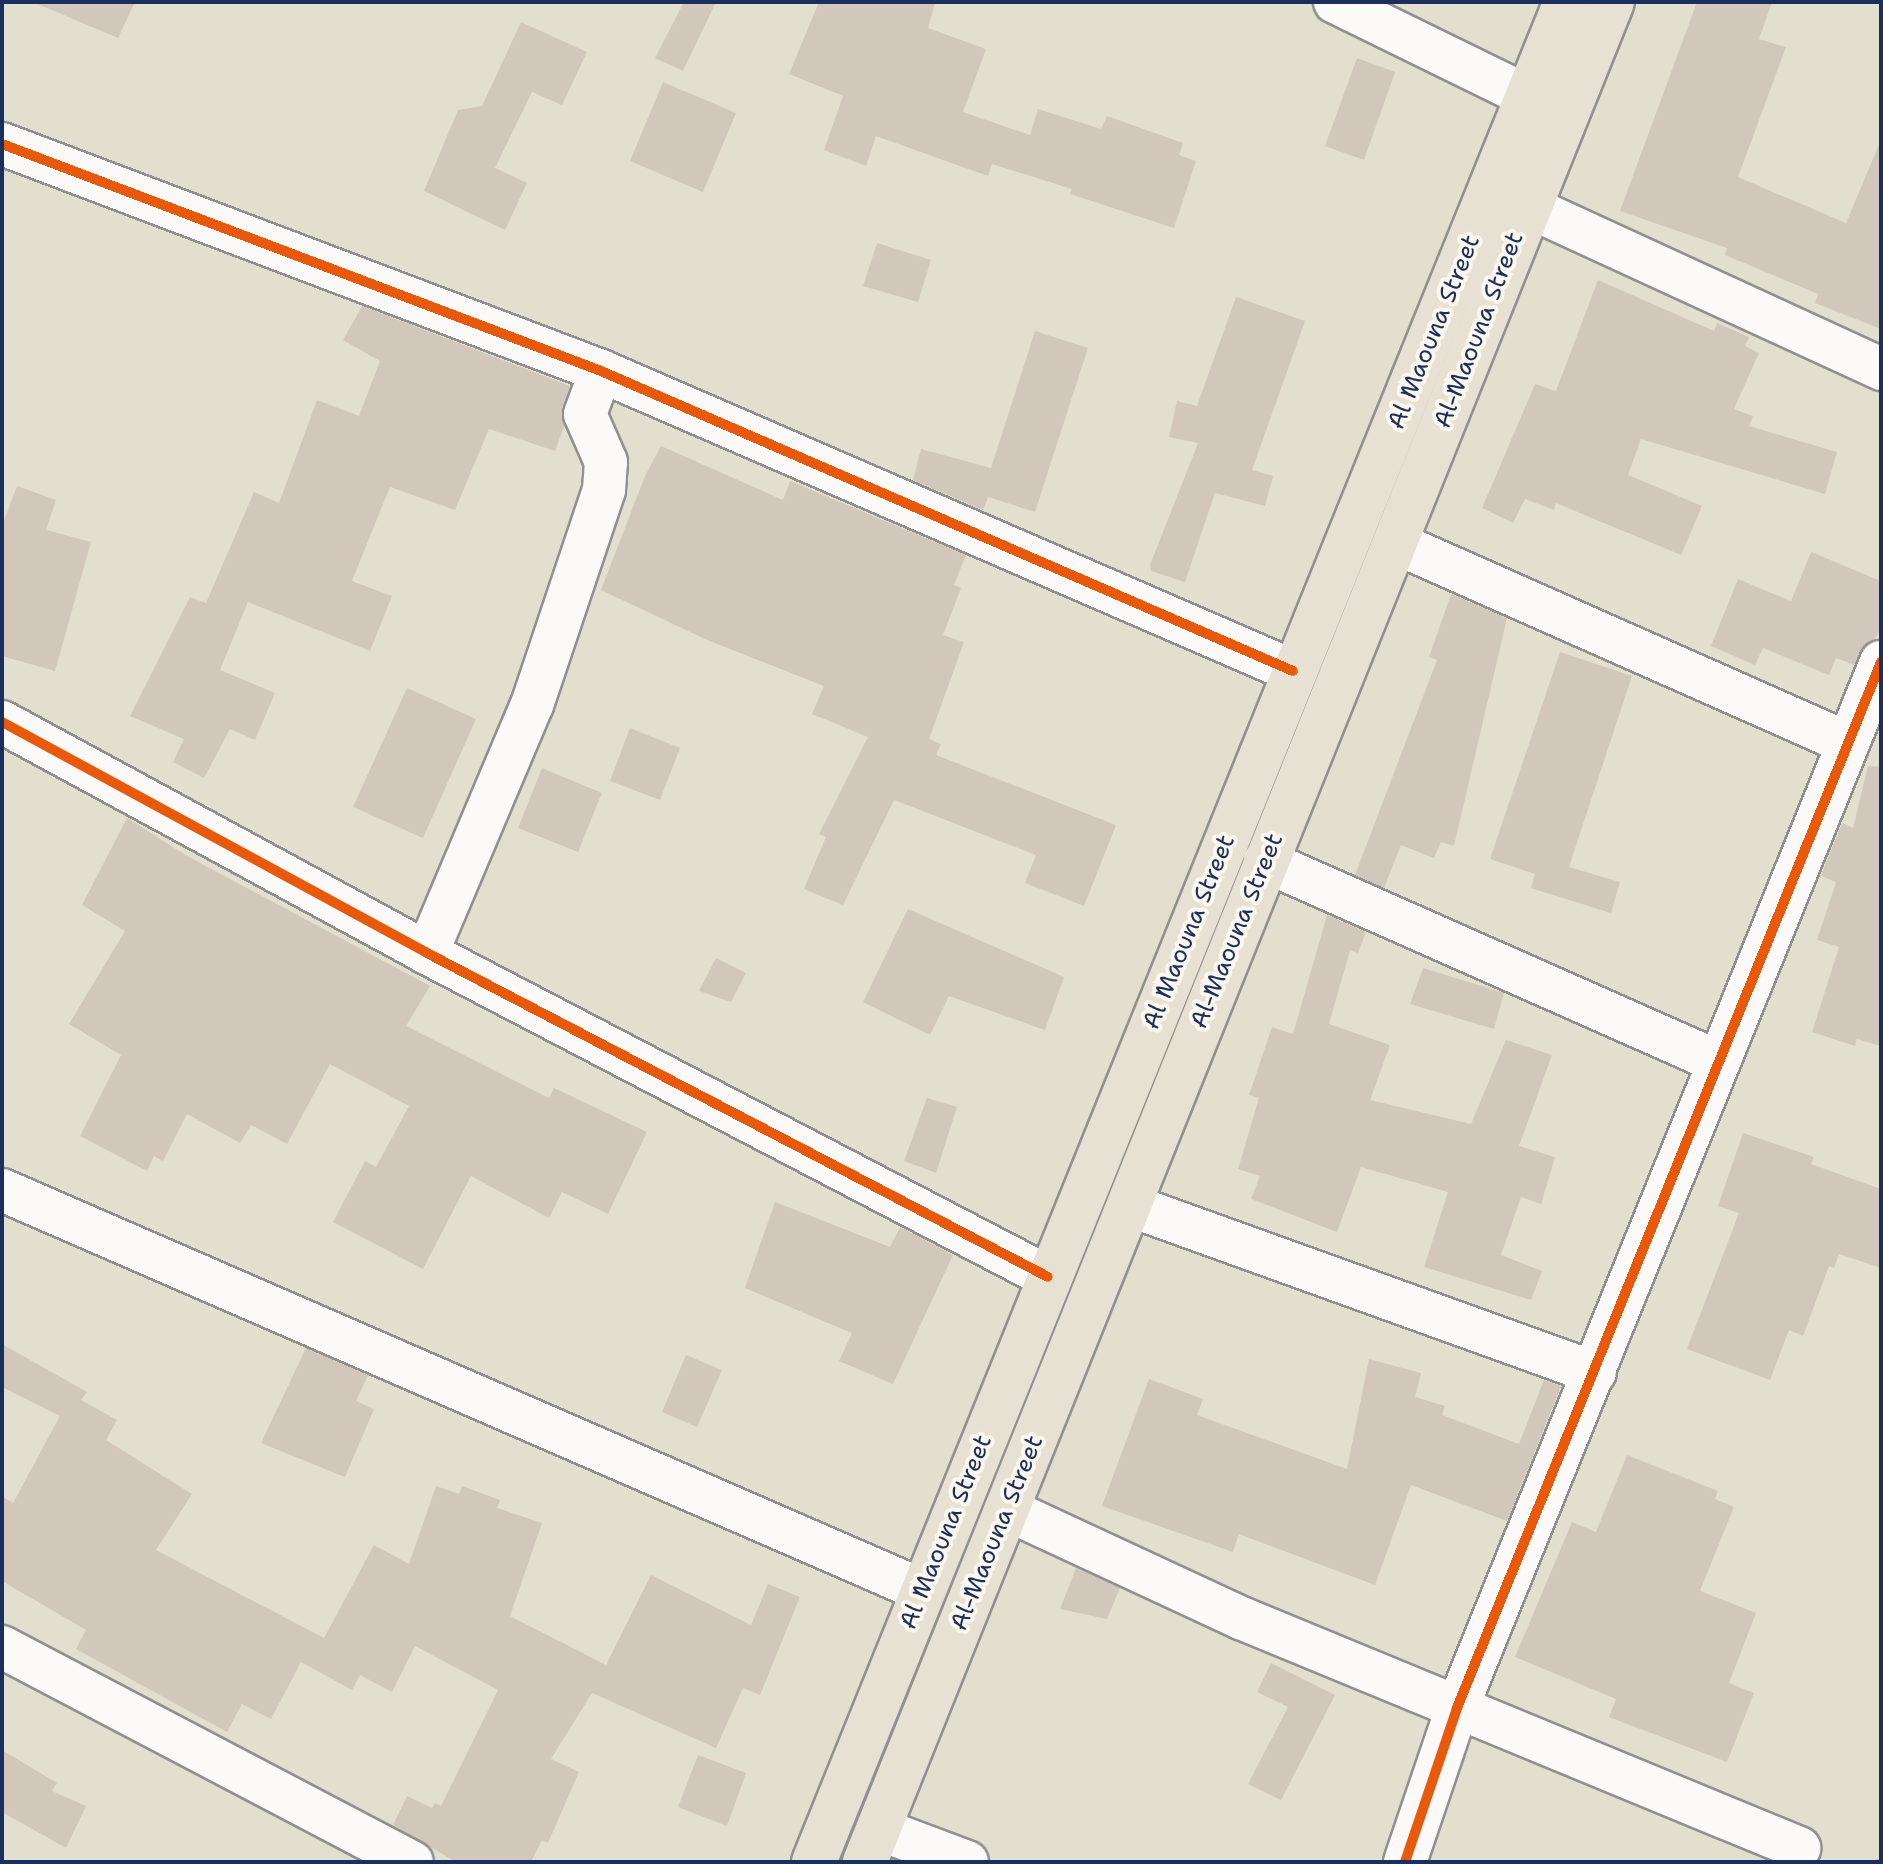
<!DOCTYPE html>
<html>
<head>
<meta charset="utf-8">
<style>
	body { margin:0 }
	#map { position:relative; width:1883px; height:1864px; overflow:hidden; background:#e3dfce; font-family:"Shantell Sans",sans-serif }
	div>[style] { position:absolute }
	.building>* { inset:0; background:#d2c7bb }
	.roads { filter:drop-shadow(2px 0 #8f908f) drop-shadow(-2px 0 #8f908f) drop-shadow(0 2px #8f908f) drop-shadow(0 -2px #8f908f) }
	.street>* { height:42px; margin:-21px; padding:0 21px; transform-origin:21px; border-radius:21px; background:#fbfaf8 }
	.highway>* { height:44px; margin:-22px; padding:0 22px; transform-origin:22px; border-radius:22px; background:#e7e1d4 }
	.rail>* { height:9px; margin-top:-4.5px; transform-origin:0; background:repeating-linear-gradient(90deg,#fbf7ec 0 18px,#b5b7ba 0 36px); box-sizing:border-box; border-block:2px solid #b5b7ba }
	.cycleway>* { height:10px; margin:-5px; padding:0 5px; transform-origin:5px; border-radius:5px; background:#e8590c }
	span { translate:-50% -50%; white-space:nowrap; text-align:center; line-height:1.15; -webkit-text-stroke:8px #fbf7ec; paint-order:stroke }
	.street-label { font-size:24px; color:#1b2f5e }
	.frame { position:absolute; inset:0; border:4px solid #1b2f5e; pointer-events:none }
</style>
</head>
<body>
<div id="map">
	<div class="building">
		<i style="clip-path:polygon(33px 2px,135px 2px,118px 38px)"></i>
		<i style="clip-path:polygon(684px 2px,716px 2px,683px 71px,655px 58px)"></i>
		<i style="clip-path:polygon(819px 2px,935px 2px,928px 28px,986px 49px,963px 112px,1030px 135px,1038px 109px,1101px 129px,1107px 116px,1183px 143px,1179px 155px,1196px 161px,1174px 228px,1070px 194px,1072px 189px,992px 164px,988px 176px,876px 136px,866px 166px,824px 150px,843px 96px,789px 74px)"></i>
		<i style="clip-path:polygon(1697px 2px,1772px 2px,1759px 39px,1786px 47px,1738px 177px,1846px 223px,1881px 140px,1881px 329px,1815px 303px,1818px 294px,1725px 255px,1727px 248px,1620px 211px)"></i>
		<i style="clip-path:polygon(521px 22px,587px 52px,562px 105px,532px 92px,495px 168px,527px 183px,505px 230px,424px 191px,458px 110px,482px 106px)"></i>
		<i style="clip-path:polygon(1357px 58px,1395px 72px,1364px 160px,1325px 146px)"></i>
		<i style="clip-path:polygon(663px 82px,736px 113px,703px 192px,630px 161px)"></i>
		<i style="clip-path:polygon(877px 243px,931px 260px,918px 302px,863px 286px)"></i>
		<i style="clip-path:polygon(1598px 280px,1714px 331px,1717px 323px,1749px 337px,1745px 346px,1759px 353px,1734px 409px,1753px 416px,1749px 426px,1837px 452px,1825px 494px,1641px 439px,1628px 475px,1702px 506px,1681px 555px,1556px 503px,1554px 510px,1525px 499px,1513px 523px,1482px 508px,1535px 384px,1556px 391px)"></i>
		<i style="clip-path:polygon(1236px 297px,1305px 321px,1252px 470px,1273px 476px,1265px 506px,1215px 493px,1185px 582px,1151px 571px,1150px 565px,1198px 443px,1169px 437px,1177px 401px,1197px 406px)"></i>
		<i style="clip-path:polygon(362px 306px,570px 386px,562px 407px,564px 426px,555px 451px,489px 429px,455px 510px,390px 487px,352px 581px,392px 596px,370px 651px,248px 602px,220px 670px,275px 693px,255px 740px,230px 729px,204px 778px,173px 762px,184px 739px,130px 716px,190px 597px,206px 603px,254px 492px,279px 503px,317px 400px,359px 416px,380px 361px,343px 340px)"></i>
		<i style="clip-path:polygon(1035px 331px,1088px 348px,1035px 512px,988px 497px,983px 510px,913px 480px,921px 449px,991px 468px)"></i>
		<i style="clip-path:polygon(661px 446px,783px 500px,790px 481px,966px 555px,954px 585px,961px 588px,943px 635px,964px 642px,929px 739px,941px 744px,936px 755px,1116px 825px,1084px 906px,1025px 883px,1036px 855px,894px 800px,843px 905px,804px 889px,826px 837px,819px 834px,868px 737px,812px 714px,824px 686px,707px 640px,601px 590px,645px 476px)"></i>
		<i style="clip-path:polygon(17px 486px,56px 500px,46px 530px,91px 542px,55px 671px,2px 656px,2px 526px)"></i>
		<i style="clip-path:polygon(1811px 552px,1881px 581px,1881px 630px,1854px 665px,1836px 658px,1829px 675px,1763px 648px,1755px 665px,1711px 646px,1738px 579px,1791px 601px)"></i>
		<i style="clip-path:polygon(1451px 594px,1507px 618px,1454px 846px,1441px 842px,1434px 858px,1401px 845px,1384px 888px,1355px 875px,1437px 660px,1429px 657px)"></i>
		<i style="clip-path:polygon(1560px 652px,1632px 676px,1569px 867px,1620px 882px,1611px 913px,1531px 888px,1535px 874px,1490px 859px)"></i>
		<i style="clip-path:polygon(407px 688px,476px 719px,423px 838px,353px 807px)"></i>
		<i style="clip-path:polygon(630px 728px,680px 748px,660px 800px,610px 781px)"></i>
		<i style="clip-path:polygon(1868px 766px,1881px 767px,1881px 1046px,1857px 1039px,1855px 1046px,1812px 1032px,1839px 947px,1817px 940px,1836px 882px,1821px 876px,1842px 823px,1853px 828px)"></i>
		<i style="clip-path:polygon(542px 768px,602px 793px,578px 852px,518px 828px)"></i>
		<i style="clip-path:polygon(127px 818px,187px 856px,430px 986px,406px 1026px,549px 1098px,554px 1088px,647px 1132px,608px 1214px,562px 1192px,549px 1218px,471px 1176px,423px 1269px,333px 1222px,365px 1161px,376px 1167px,409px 1106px,330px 1064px,287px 1144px,251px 1125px,240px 1143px,187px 1114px,163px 1161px,154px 1156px,147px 1171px,80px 1136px,121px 1055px,69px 1024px,125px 931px,82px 905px)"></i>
		<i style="clip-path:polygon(908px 909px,1064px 977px,1045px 1030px,949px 996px,930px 1035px,863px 1002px)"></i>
		<i style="clip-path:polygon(1327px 915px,1366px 932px,1358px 953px,1350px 950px,1329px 1024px,1390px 1045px,1370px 1100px,1471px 1124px,1506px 1040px,1552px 1055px,1519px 1146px,1555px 1157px,1541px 1204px,1521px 1197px,1501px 1255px,1542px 1271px,1531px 1300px,1424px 1267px,1448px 1192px,1361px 1167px,1337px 1232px,1251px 1199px,1260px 1176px,1238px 1169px,1259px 1098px,1249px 1095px,1272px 1027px,1293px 1034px)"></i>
		<i style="clip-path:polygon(716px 958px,746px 973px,731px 1002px,699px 991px)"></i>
		<i style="clip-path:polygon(1423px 968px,1504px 993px,1494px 1029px,1410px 1004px)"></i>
		<i style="clip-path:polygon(927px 1098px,957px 1107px,936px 1173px,904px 1161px)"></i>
		<i style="clip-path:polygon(1743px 1133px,1814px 1157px,1811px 1164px,1881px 1189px,1881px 1268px,1839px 1254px,1834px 1268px,1829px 1266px,1803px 1336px,1789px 1330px,1770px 1380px,1687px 1349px,1739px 1213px,1718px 1206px)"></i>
		<i style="clip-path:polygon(775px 1202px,890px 1247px,900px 1227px,953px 1255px,893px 1384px,839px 1361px,852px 1333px,745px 1288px)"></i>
		<i style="clip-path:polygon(2px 1344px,87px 1392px,81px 1400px,117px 1420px,106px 1440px,192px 1494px,156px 1550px,324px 1638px,374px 1545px,409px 1564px,436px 1486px,459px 1494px,462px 1486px,500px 1500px,497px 1508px,542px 1523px,510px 1616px,606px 1665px,651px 1575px,751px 1625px,768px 1584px,800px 1597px,760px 1695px,743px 1688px,716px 1748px,592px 1693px,551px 1759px,579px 1772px,548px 1843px,542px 1840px,531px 1862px,456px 1862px,393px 1825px,407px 1796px,432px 1808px,435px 1803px,441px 1806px,498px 1690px,415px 1646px,392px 1692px,360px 1675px,352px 1690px,301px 1662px,271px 1719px,242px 1704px,227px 1732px,76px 1649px,86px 1630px,2px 1581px,2px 1496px,13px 1503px,60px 1416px,2px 1387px)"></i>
		<i style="clip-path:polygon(306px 1348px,368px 1375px,356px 1401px,374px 1409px,345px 1477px,261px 1443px)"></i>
		<i style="clip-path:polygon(686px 1355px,722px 1370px,697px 1427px,662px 1412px)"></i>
		<i style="clip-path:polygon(1369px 1359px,1421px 1373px,1415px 1397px,1445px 1406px,1442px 1415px,1519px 1444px,1544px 1380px,1561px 1386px,1507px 1521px,1411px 1485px,1375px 1585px,1239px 1534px,1233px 1552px,1102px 1506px,1149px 1379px,1203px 1399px,1197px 1415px,1347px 1469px)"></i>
		<i style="clip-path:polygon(1627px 1455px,1718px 1491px,1715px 1499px,1734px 1507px,1700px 1591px,1756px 1613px,1729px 1683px,1754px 1693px,1727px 1762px,1609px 1717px,1616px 1699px,1515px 1657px,1572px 1522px,1596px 1532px)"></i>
		<i style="clip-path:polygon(1076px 1568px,1120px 1588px,1107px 1619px,1060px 1609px)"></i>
		<i style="clip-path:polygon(1271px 1663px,1335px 1695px,1281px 1800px,1248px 1784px,1288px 1707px,1257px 1692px)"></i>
		<i style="clip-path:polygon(2px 1750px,57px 1783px,52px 1791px,86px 1806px,66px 1848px,2px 1812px)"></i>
		<i style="clip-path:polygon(698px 1755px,746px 1773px,727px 1826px,678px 1807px)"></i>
	</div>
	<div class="roads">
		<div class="street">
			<i style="left:1335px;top:2px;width:250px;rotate:26.1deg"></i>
			<i style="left:2px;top:144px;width:641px;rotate:20.75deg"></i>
			<i style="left:601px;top:371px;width:754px;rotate:23.44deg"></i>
			<i style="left:1527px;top:206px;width:390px;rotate:24.7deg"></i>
			<i style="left:1396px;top:543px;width:491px;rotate:23.9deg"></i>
			<i style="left:2px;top:722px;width:484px;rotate:28.5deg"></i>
			<i style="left:427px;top:953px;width:700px;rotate:27.55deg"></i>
			<i style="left:1265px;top:861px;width:496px;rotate:23.9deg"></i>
			<i style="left:427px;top:953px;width:269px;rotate:-67.1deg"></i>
			<i style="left:532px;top:705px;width:227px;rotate:-71.5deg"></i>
			<i style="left:604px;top:490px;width:28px;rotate:-86deg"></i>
			<i style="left:606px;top:462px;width:52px;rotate:-113.6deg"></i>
			<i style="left:585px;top:414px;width:46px;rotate:-69.6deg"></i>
			<i style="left:2px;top:1190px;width:1005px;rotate:23.51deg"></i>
			<i style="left:1129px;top:1205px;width:495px;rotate:19.8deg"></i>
			<i style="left:1006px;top:1509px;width:259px;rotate:24.9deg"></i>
			<i style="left:1241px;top:1618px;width:604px;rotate:22.4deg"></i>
			<i style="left:2px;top:1647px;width:463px;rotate:27.7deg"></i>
			<i style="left:879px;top:1829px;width:94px;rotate:20.6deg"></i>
			<i style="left:1405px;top:1862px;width:163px;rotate:-71.3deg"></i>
			<i style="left:1457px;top:1708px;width:1129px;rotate:-67.93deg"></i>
		</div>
		<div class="highway">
			<i style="left:814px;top:1862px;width:2006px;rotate:-67.99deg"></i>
			<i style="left:865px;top:1862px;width:2004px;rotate:-68.12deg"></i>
		</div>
	</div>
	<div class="rail">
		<i style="left:1880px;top:1862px;width:2px;rotate:-63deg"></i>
	</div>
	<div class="cycleway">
		<i style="left:2px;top:144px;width:641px;rotate:20.75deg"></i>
		<i style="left:601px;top:371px;width:754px;rotate:23.44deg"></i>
		<i style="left:2px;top:722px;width:484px;rotate:28.5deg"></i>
		<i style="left:427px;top:953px;width:700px;rotate:27.55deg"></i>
		<i style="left:1405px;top:1862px;width:163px;rotate:-71.3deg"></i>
		<i style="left:1457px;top:1708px;width:1129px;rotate:-67.93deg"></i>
	</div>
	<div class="street-label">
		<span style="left:1479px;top:330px;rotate:-69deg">Al-Maouna Street</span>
		<span style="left:1434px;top:332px;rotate:-68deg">Al Maouna Street</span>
		<span style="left:1237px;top:931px;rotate:-68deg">Al-Maouna Street</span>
		<span style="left:1189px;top:932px;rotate:-68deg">Al Maouna Street</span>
		<span style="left:946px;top:1532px;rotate:-68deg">Al Maouna Street</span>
		<span style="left:997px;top:1533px;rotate:-68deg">Al-Maouna Street</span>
	</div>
	<div class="frame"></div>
</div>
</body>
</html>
